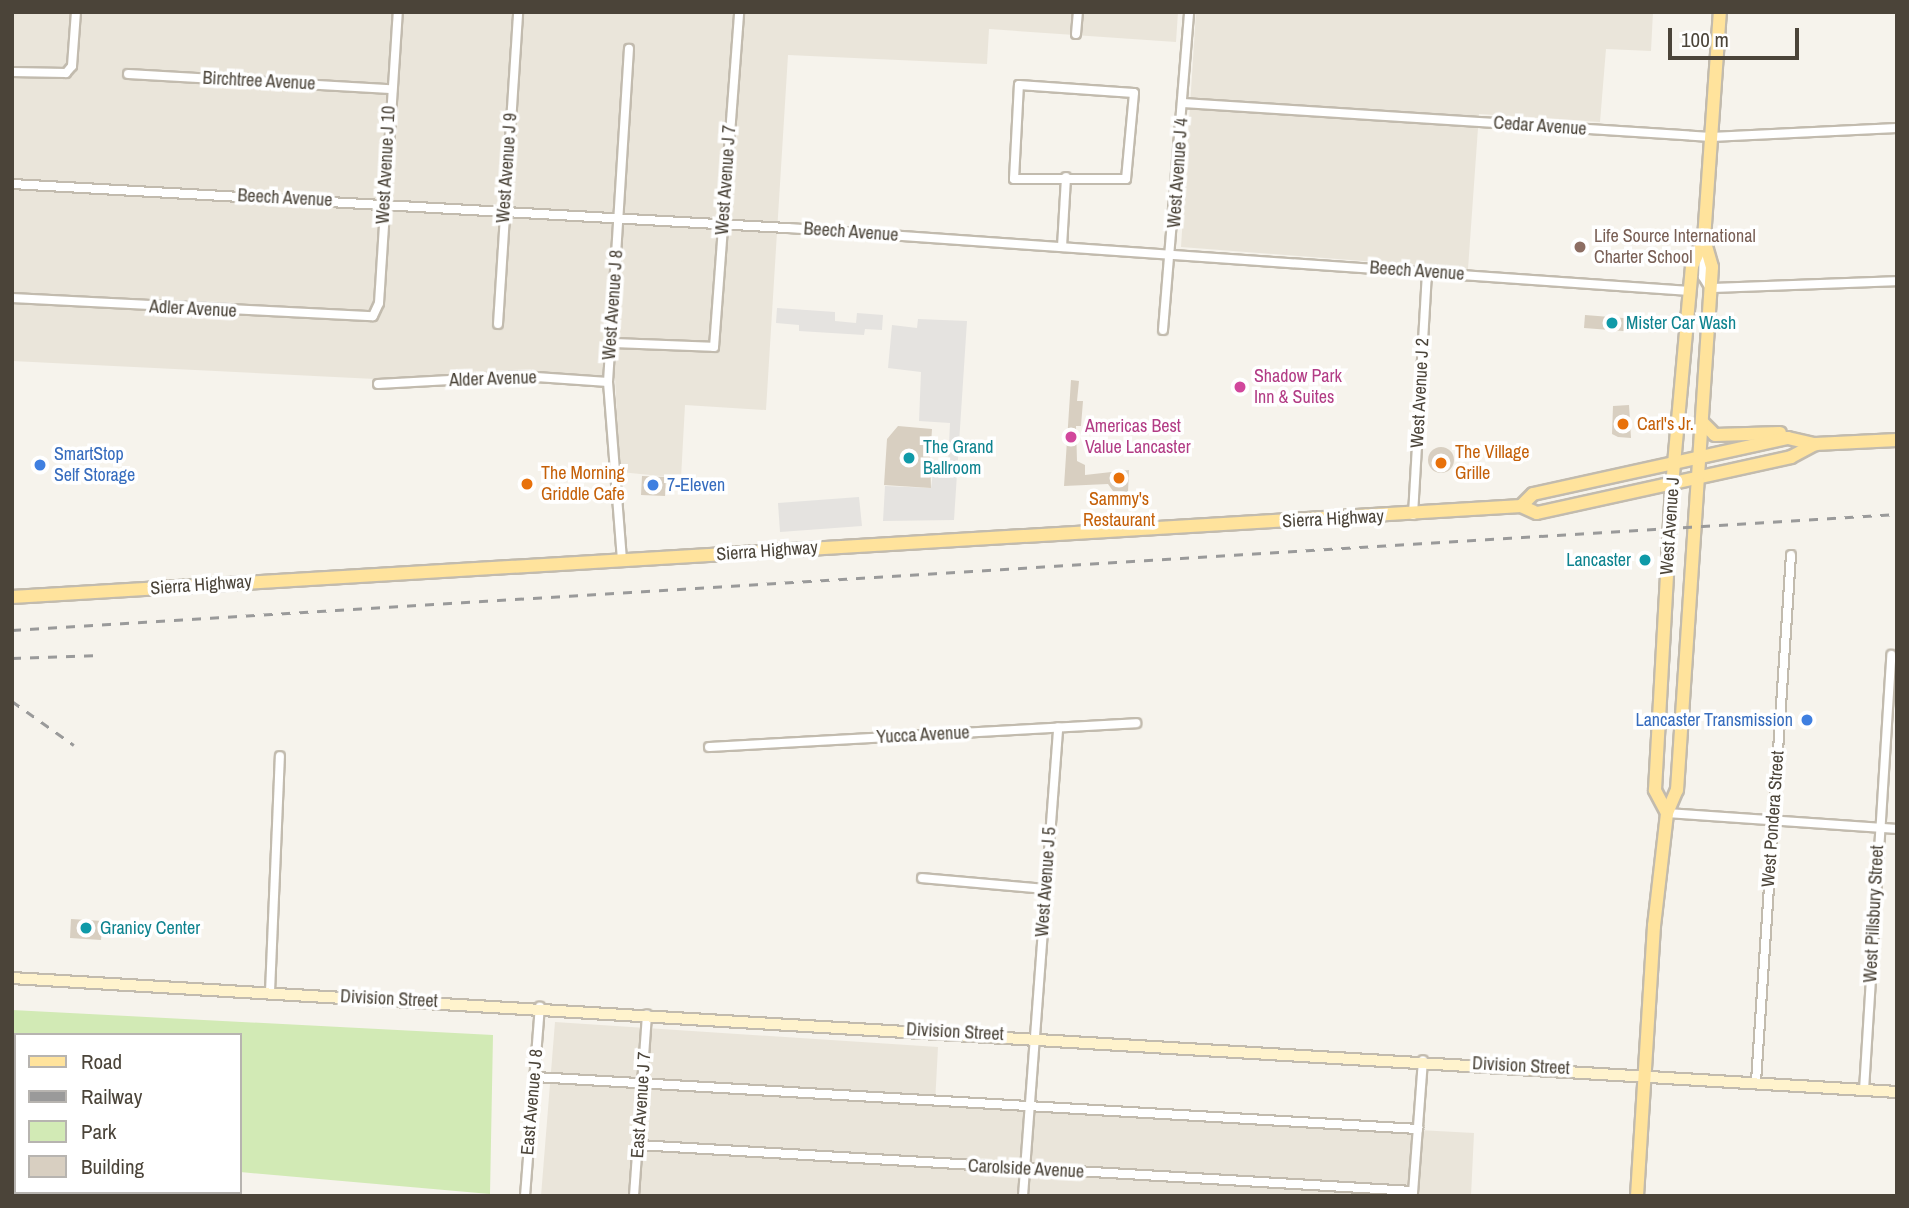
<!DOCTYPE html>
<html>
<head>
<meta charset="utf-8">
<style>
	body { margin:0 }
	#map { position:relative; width:1909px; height:1208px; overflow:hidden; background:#f6f3ec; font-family:"Archivo Narrow",sans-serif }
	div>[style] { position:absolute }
	.residential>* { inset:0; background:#eae5da }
	.green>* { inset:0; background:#d2eab5 }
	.parking>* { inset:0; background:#e5e3e0 }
	.building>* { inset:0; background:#d8cfc1 }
	.round { border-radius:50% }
	.roads { filter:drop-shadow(2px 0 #c2bbae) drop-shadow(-2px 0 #c2bbae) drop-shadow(0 2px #c2bbae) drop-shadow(0 -2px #c2bbae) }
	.minor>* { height:8px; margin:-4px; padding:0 4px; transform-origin:4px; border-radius:4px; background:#fff }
	.secondary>* { height:10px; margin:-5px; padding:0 5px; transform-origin:5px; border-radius:5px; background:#fff3cd }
	.primary>* { height:12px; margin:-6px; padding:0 6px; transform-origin:6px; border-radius:6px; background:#ffe39c }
	.rail>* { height:2.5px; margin-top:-1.25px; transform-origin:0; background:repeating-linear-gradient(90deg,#9a9a9a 0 9px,transparent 0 18px) }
	.dots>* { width:19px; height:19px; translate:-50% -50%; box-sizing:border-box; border:4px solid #fff; border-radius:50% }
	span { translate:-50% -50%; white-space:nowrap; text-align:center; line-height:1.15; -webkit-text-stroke:7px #fff; paint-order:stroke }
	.street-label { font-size:18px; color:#4b4439 }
	.education-label { font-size:18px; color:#785e54 }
	.left { translate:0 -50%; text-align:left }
	.culture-label { font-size:18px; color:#0d838f }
	.right { translate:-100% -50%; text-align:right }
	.hotel-label { font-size:18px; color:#b23c85 }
	.food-label { font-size:18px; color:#c56008 }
	.shop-label { font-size:18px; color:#366cbe }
	.frame { position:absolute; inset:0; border:14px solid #4b4439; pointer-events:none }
	.legend { position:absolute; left:14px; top:1033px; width:228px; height:161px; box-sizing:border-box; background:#fff; border:2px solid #b7b4b0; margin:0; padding:9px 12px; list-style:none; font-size:21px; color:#4b4439 }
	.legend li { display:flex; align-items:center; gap:14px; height:35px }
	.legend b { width:35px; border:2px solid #b7b4b0 }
	.scale { position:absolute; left:1668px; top:28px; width:131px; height:32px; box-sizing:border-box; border:4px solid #4b4439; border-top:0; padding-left:9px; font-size:21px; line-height:24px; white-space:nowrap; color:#4b4439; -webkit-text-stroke:5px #fff; paint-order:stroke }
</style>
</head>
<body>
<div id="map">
	<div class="residential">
		<i style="clip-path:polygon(12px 12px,1178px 12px,1176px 42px,989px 29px,987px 64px,788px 55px,766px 410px,685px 405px,681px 478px,620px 472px,615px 378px,527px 371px,375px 379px,12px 361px)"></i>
		<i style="clip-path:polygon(1196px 12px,1653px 12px,1651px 51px,1606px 49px,1600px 122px,1479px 114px,1468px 269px,1181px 247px)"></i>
		<i style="clip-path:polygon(555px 1022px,938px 1047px,935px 1104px,1474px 1133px,1471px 1196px,541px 1196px)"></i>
	</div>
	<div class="green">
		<i style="clip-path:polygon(12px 1010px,493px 1035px,490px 1194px,240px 1172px,240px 1035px,16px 1035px,16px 1192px,38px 1192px,12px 1196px)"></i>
	</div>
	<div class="parking">
		<i style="clip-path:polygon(777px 308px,835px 312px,835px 321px,856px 323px,857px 313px,883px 315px,882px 330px,865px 329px,864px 335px,799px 331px,799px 325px,776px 323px)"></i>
		<i style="clip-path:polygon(918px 319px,967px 321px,954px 520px,883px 521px,885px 486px,931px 488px,934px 465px,948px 466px,950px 423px,919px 421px,921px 372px,888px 368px,892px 325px,917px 328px)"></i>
		<i style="clip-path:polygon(859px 497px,862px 526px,780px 532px,778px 503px)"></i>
	</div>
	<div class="building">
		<i style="clip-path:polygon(1585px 315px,1636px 319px,1639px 323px,1636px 332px,1584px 328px)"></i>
		<i style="clip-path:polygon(1071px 380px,1079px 381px,1077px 401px,1083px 401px,1081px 426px,1076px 426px,1077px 461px,1085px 465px,1085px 475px,1129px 470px,1128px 492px,1113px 491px,1108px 484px,1064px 486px)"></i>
		<i style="clip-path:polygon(1629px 405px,1631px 438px,1618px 437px,1612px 434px,1613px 406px)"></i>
		<i style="clip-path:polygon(898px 426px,932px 429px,931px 444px,941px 445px,941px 455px,930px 454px,931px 488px,884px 485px,887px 439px)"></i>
		<i class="round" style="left:1428px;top:447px;width:26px;height:26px"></i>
		<i style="clip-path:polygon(642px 476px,666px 477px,665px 496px,641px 495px)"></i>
		<i style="clip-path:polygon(71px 919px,103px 921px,101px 940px,70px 938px)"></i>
	</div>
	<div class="roads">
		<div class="minor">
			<i style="left:1076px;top:34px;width:22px;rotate:-85deg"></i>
			<i style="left:12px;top:72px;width:54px;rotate:1.1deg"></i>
			<i style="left:66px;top:73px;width:9px;rotate:-49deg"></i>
			<i style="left:72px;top:66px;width:54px;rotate:-85.8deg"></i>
			<i style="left:128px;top:74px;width:263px;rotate:3.3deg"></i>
			<i style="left:1019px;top:85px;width:115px;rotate:4deg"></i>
			<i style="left:1134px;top:93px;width:86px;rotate:95.3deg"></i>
			<i style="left:1126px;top:179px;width:112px;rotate:180deg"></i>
			<i style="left:1014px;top:179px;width:94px;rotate:-87deg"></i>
			<i style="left:1183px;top:103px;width:529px;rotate:3.68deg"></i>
			<i style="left:1711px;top:137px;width:186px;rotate:-2.8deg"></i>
			<i style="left:12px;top:184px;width:777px;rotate:3.25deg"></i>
			<i style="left:788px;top:228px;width:904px;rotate:4deg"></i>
			<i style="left:1062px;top:247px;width:70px;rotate:-86.7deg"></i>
			<i style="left:1704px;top:250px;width:27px;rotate:92deg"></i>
			<i style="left:1703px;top:277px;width:13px;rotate:58deg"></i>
			<i style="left:1710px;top:288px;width:187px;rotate:-2.1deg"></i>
			<i style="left:12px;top:298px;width:361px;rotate:2.9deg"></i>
			<i style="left:373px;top:316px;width:14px;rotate:-65deg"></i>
			<i style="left:379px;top:303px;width:292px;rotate:-86.3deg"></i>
			<i style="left:498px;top:324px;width:313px;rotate:-86.3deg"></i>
			<i style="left:1163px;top:330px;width:319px;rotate:-85.3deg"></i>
			<i style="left:611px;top:343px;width:103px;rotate:2.2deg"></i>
			<i style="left:714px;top:347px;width:336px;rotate:-85.7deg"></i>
			<i style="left:378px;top:384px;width:144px;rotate:-3.2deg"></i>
			<i style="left:522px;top:376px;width:86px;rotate:4deg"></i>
			<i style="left:1413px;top:515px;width:244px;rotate:-86.7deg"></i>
			<i style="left:622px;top:560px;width:179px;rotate:-94.5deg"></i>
			<i style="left:608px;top:382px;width:334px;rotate:-86.4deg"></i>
			<i style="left:709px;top:747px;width:428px;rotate:-3.2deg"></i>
			<i style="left:1667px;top:813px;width:231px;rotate:4deg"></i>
			<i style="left:922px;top:878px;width:123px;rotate:5.1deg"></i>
			<i style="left:270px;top:992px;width:236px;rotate:-87.6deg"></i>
			<i style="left:535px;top:1077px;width:885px;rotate:3.37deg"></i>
			<i style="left:1756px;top:1082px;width:528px;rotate:-86.2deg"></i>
			<i style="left:1864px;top:1090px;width:436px;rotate:-86.4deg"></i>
			<i style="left:638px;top:1145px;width:776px;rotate:3.4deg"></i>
			<i style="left:1413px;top:1193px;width:133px;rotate:-85.7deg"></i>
			<i style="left:105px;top:1196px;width:4px;rotate:-90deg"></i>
			<i style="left:525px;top:1196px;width:190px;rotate:-85.5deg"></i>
			<i style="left:634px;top:1196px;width:182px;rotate:-85.9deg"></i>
			<i style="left:1023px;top:1196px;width:470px;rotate:-85.7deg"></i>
		</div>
		<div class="secondary">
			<i style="left:12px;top:978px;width:1888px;rotate:3.46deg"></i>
		</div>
		<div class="primary">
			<i style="left:1702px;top:422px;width:18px;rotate:45deg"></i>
			<i style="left:1715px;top:435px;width:65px;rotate:-1.8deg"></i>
			<i style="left:1521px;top:506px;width:17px;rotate:-45deg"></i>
			<i style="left:1533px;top:494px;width:261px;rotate:-12.4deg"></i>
			<i style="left:1788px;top:438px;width:28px;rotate:13deg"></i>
			<i style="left:1815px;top:444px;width:82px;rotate:-2.8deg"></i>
			<i style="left:12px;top:597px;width:1512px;rotate:-3.45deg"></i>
			<i style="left:1521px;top:506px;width:17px;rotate:24deg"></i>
			<i style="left:1537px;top:513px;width:260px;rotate:-12.4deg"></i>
			<i style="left:1791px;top:457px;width:27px;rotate:-28deg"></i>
			<i style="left:1667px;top:813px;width:26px;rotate:-118deg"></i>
			<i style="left:1655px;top:790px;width:304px;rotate:-86.8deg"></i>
			<i style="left:1672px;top:486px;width:221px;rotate:-84.8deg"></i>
			<i style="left:1692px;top:266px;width:30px;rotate:-66deg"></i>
			<i style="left:1637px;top:1196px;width:271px;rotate:-86.4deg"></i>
			<i style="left:1654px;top:926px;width:114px;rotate:-83.4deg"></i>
			<i style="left:1667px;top:813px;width:25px;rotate:-67deg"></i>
			<i style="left:1677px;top:790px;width:524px;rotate:-86.17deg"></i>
			<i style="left:1712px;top:267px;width:29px;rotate:-106deg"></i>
			<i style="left:1704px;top:239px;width:228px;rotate:-86deg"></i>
		</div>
	</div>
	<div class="rail">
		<i style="left:12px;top:630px;width:1889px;rotate:-3.52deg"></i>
		<i style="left:12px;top:658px;width:89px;rotate:-1.9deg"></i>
		<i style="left:12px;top:701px;width:76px;rotate:35.4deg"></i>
	</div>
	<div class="dots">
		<i style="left:1580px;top:247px;background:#8d6e63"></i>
		<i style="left:1612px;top:323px;background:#0f9aa8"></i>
		<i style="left:1240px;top:387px;background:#d1479c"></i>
		<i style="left:1623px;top:424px;background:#e8710a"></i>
		<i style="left:1071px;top:437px;background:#d1479c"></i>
		<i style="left:909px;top:458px;background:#0f9aa8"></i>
		<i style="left:1441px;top:463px;background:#e8710a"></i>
		<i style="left:40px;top:465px;background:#3f7fe0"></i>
		<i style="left:1119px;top:478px;background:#e8710a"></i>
		<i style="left:527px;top:484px;background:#e8710a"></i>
		<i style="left:653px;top:485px;background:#3f7fe0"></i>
		<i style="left:1645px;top:560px;background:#0f9aa8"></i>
		<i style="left:1807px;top:720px;background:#3f7fe0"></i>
		<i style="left:86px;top:928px;background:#0f9aa8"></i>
	</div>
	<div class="street-label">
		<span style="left:259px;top:81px;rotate:3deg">Birchtree Avenue</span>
		<span style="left:1540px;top:126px;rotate:4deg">Cedar Avenue</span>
		<span style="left:386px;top:165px;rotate:-87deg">West Avenue J 10</span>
		<span style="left:507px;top:168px;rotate:-86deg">West Avenue J 9</span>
		<span style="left:1178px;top:173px;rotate:-86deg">West Avenue J 4</span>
		<span style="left:726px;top:180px;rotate:-86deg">West Avenue J 7</span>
		<span style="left:285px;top:198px;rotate:3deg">Beech Avenue</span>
		<span style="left:851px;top:232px;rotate:4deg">Beech Avenue</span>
		<span style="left:1417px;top:271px;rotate:4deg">Beech Avenue</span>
		<span style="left:613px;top:305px;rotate:-86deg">West Avenue J 8</span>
		<span style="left:193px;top:309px;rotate:3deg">Adler Avenue</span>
		<span style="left:493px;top:379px;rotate:-2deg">Alder Avenue</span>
		<span style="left:1420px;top:393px;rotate:-87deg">West Avenue J 2</span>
		<span style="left:1333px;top:519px;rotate:-3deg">Sierra Highway</span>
		<span style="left:1670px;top:526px;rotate:-86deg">West Avenue J</span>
		<span style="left:767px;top:551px;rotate:-4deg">Sierra Highway</span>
		<span style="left:201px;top:585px;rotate:-4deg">Sierra Highway</span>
		<span style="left:923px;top:735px;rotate:-3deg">Yucca Avenue</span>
		<span style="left:1773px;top:819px;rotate:-86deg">West Pondera Street</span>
		<span style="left:1046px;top:882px;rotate:-86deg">West Avenue J 5</span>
		<span style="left:1874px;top:914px;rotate:-87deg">West Pillsbury Street</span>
		<span style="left:389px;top:999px;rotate:3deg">Division Street</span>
		<span style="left:955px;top:1032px;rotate:3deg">Division Street</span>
		<span style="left:1521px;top:1066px;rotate:3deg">Division Street</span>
		<span style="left:532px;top:1102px;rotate:-85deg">East Avenue J 8</span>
		<span style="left:641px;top:1105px;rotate:-86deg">East Avenue J 7</span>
		<span style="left:1026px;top:1169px;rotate:3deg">Carolside Avenue</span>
	</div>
	<div class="education-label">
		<span class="left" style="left:1594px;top:247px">Life Source International<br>Charter School</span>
	</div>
	<div class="culture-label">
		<span class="left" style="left:1626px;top:323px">Mister Car Wash</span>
		<span class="left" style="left:923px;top:458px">The Grand<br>Ballroom</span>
		<span class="right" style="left:1631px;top:560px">Lancaster</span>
		<span class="left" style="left:100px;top:928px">Granicy Center</span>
	</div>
	<div class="hotel-label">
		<span class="left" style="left:1254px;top:387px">Shadow Park<br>Inn &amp; Suites</span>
		<span class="left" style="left:1085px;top:437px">Americas Best<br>Value Lancaster</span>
	</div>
	<div class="food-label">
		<span class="left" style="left:1637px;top:424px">Carl's Jr.</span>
		<span class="left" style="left:1455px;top:463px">The Village<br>Grille</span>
		<span class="left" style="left:541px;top:484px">The Morning<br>Griddle Cafe</span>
		<span style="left:1119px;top:510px">Sammy's<br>Restaurant</span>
	</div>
	<div class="shop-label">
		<span class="left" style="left:54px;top:465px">SmartStop<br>Self Storage</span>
		<span class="left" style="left:667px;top:485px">7-Eleven</span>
		<span class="right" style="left:1793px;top:720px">Lancaster Transmission</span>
	</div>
	<div class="frame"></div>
	<ul class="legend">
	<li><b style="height:9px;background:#ffe39c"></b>Road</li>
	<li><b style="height:9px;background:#9a9a9a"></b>Railway</li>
	<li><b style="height:19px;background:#d2eab5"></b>Park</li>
	<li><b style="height:19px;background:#d8cfc1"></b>Building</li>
	</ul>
	<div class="scale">100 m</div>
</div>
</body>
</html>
